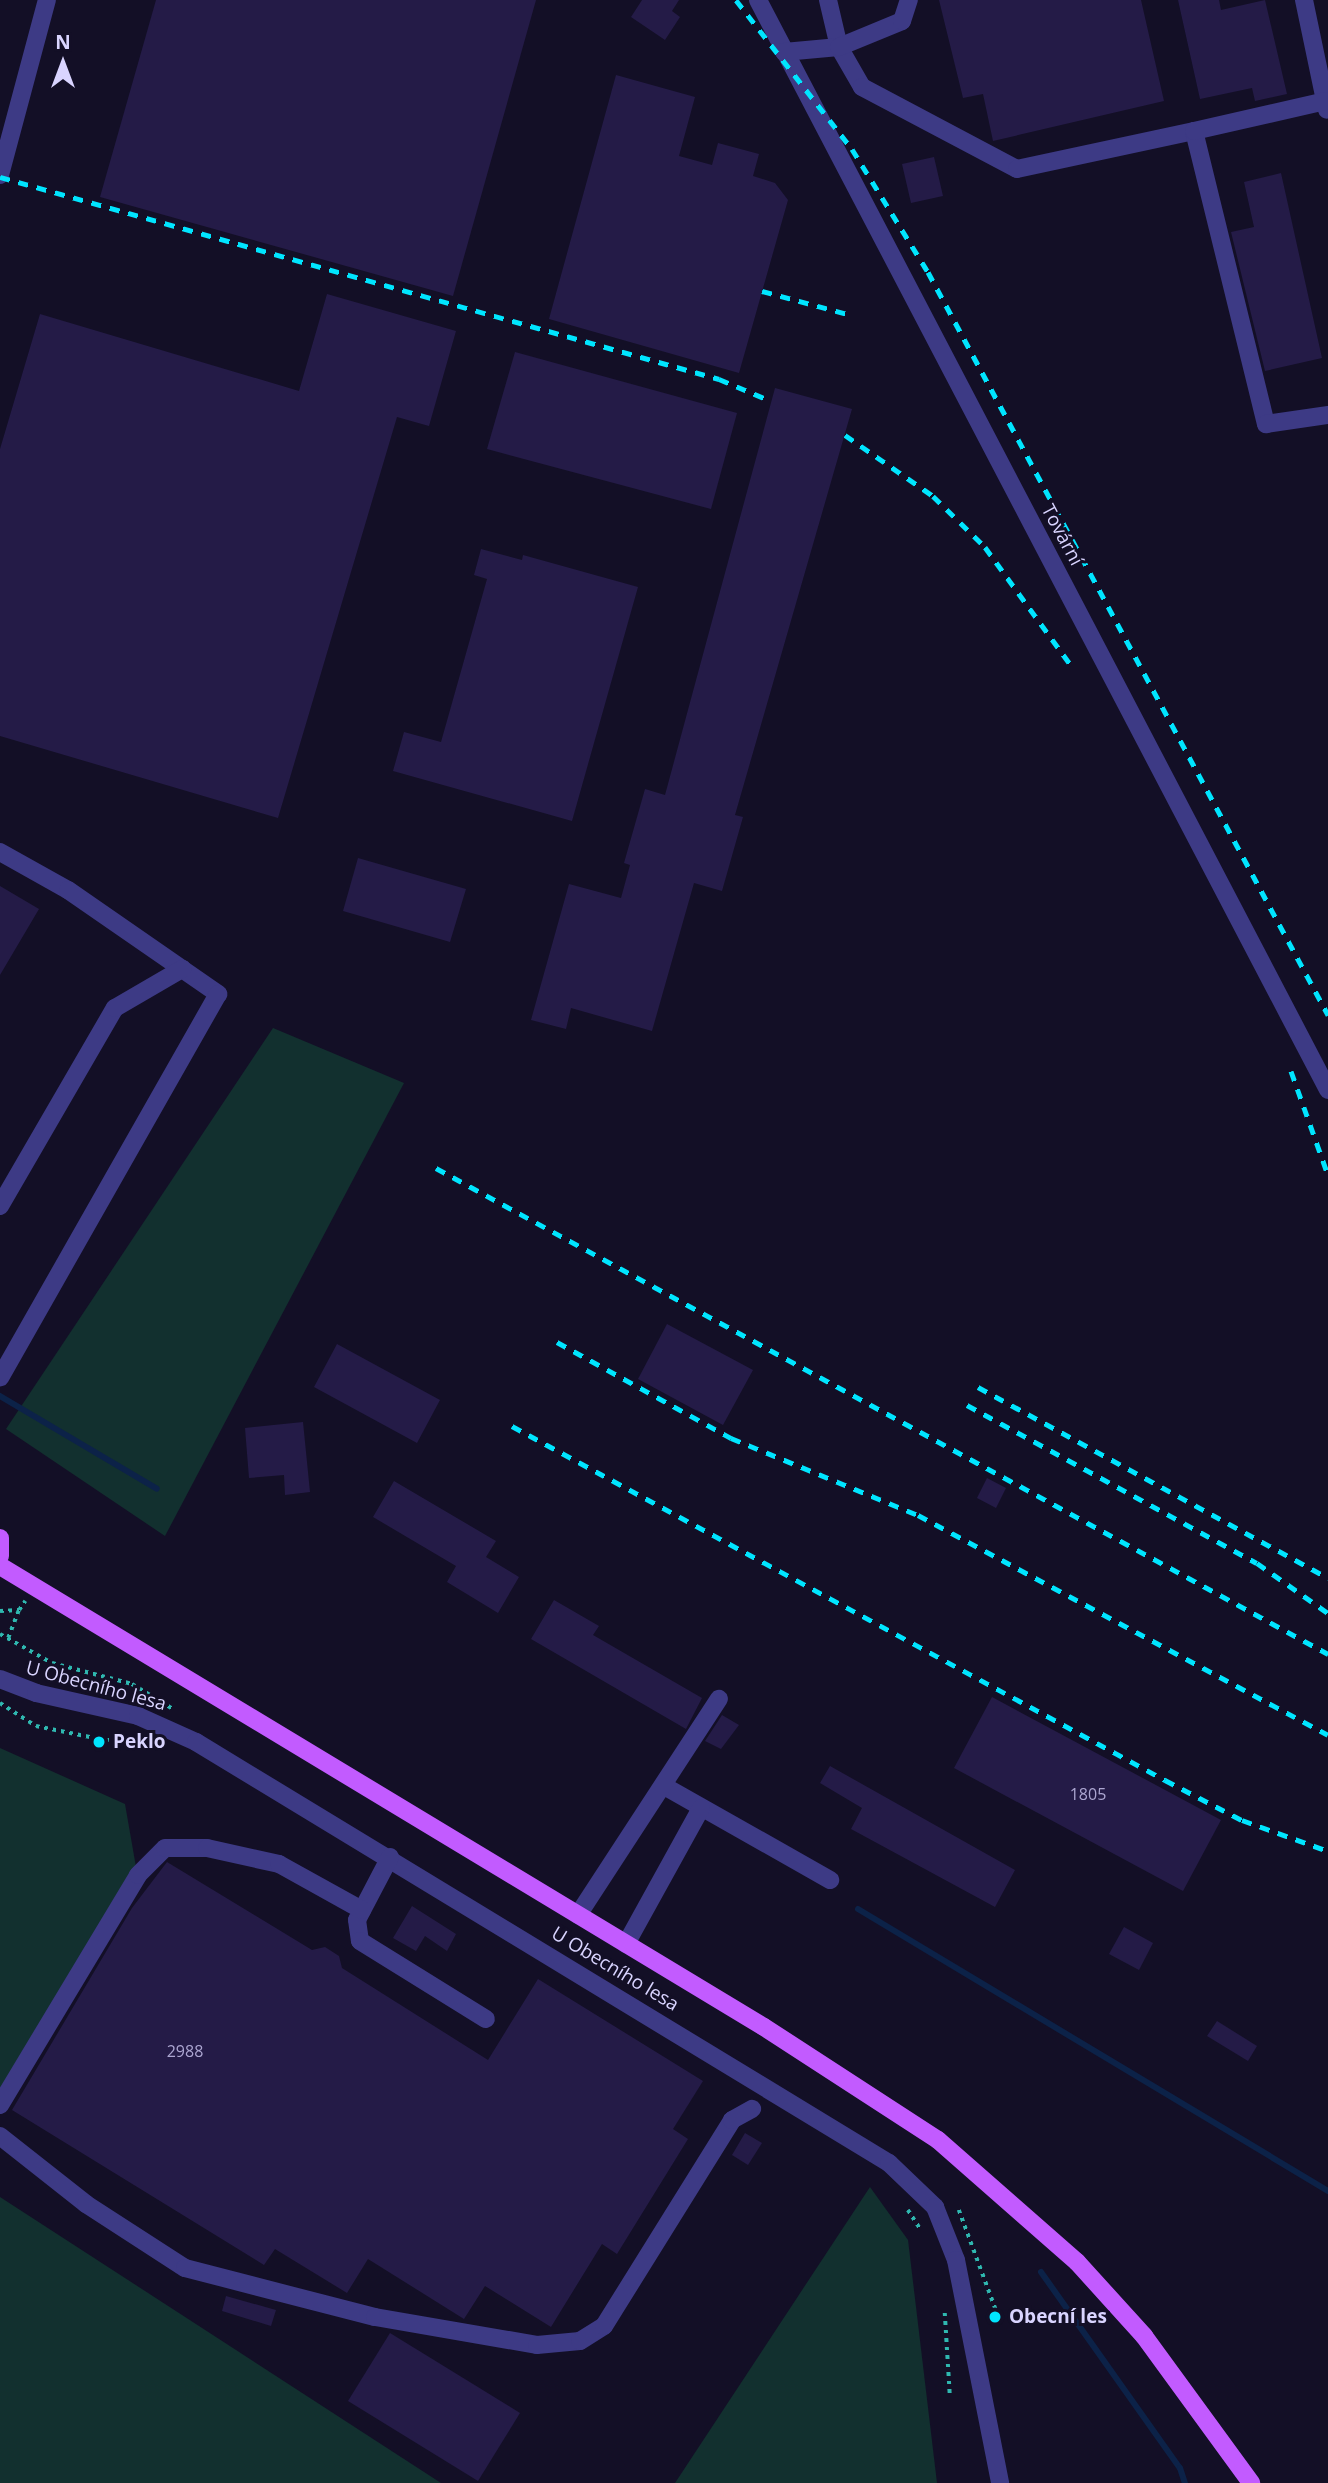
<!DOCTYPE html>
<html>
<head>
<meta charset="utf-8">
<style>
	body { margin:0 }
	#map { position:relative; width:1328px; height:2483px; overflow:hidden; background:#130f26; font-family:"Open Sans",sans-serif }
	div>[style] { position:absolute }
	.green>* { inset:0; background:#12302f }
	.stream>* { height:6px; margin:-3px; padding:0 3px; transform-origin:3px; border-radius:3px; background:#0c2248 }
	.building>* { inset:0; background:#241b47 }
	.path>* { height:3.5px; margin-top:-1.75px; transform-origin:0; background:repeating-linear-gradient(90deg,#2fb8b0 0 3.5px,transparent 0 8.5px) }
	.minor>* { height:18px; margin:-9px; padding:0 9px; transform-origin:9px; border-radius:9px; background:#3d3a85 }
	.major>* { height:18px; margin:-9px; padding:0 9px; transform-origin:9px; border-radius:9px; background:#c25bff }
	.rail>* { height:5px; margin-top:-2.5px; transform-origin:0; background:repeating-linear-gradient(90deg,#00e5ff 0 10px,transparent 0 19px) }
	.dots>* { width:19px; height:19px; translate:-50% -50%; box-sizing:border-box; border:4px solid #130f26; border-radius:50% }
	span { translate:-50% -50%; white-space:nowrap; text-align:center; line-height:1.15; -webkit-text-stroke:6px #130f26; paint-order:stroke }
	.number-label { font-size:16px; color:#aca6d1 }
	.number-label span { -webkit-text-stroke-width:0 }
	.street-label { font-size:19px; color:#d9d4ff }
	.poi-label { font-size:19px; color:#d9d4ff; font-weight:700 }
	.left { translate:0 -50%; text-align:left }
	.north { position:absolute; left:28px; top:28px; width:70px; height:70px; -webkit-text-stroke:5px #130f26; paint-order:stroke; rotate:0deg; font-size:19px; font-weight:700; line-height:28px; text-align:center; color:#d9d4ff }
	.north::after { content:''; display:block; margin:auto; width:24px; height:32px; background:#d9d4ff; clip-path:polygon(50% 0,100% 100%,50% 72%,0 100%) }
</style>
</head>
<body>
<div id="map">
	<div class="green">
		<i style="clip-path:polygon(273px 1028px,404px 1083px,165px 1536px,6px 1429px)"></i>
		<i style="clip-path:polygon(0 1748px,125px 1804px,136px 1867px,0 2094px)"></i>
		<i style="clip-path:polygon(870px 2187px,908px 2240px,937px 2483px,675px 2483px)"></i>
		<i style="clip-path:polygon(0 2197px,236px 2350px,441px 2483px,0 2483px)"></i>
	</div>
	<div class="stream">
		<i style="left:0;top:1396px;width:182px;rotate:30.6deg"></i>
		<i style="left:858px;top:1909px;width:548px;rotate:30.96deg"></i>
		<i style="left:1041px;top:2272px;width:240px;rotate:54.7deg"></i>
		<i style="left:1180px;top:2468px;width:16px;rotate:72deg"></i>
	</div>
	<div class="building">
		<i style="clip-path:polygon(156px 0,536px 0,453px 296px,100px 197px)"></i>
		<i style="clip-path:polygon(642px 0,679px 0,672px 11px,680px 17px,665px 40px,631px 17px)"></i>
		<i style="clip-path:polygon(939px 0,1141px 0,1164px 101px,993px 141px,983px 94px,963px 98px)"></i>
		<i style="clip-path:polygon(1178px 0,1219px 0,1221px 10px,1265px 0,1287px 94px,1255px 101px,1252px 88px,1200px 99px)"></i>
		<i style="clip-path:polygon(616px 75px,695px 97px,679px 156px,712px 165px,718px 143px,759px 154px,753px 176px,775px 183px,788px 200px,739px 373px,549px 319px)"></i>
		<i style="clip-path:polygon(934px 157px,943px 196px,911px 203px,902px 164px)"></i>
		<i style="clip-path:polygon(1281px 173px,1322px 358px,1265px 371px,1231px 232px,1254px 227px,1244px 182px)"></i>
		<i style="clip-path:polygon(327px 294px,456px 331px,429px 426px,397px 417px,278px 818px,0 736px,0 449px,40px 314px,299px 391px)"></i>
		<i style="clip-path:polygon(515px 352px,737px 413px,711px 509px,487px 449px)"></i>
		<i style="clip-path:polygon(775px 388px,852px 409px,735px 815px,743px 817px,722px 891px,694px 883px,652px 1031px,571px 1008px,566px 1029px,531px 1020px,569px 884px,621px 898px,630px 865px,624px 863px,645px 789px,665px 795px)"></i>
		<i style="clip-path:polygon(481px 549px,522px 560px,523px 555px,638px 587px,572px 821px,393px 771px,404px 732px,441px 742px,487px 579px,474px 575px)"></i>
		<i style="clip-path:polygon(358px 858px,466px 889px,450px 942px,343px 911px)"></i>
		<i style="clip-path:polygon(0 886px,39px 909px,0 975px)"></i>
		<i style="clip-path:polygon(667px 1324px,753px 1370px,723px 1425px,638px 1379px)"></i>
		<i style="clip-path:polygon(337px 1344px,440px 1400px,417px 1443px,314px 1387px)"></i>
		<i style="clip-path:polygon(303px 1422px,310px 1492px,285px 1495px,284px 1475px,249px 1478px,245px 1428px)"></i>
		<i style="clip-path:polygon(987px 1478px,1006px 1488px,996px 1508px,977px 1498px)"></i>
		<i style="clip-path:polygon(394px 1481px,496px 1541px,486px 1557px,519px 1577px,498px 1613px,447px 1582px,456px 1566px,373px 1517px)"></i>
		<i style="clip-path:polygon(554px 1600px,599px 1626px,593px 1635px,702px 1698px,686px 1729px,531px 1639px)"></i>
		<i style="clip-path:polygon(992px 1697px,1221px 1820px,1183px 1891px,954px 1768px)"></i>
		<i style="clip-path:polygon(722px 1715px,739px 1725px,721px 1749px,705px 1741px)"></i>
		<i style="clip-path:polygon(830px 1766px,1015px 1870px,995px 1907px,851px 1829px,862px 1808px,820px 1783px)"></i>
		<i style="clip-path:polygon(167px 1862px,312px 1950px,325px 1947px,339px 1956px,342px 1968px,488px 2060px,538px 1979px,703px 2081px,673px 2129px,688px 2139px,617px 2254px,602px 2244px,551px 2327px,485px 2286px,464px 2319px,368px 2259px,347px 2293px,275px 2249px,264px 2265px,12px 2110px,132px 1908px)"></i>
		<i style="clip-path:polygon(412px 1906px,456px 1934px,447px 1951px,425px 1936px,416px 1951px,393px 1938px)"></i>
		<i style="clip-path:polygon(1124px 1927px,1153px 1943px,1139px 1970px,1109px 1954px)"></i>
		<i style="clip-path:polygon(1217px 2021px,1257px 2046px,1248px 2061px,1207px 2036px)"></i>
		<i style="clip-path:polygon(745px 2133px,762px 2143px,748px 2165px,732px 2155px)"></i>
		<i style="clip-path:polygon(226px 2296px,276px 2310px,271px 2326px,222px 2311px)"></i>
		<i style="clip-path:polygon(390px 2333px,520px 2413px,478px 2481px,348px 2401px)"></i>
	</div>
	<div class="path">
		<i style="left:0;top:1611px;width:19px;rotate:-3deg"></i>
		<i style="left:19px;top:1610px;width:11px;rotate:-56deg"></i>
		<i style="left:0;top:1634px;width:60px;rotate:29.1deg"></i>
		<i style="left:52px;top:1663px;width:83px;rotate:14.7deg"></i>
		<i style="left:132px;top:1684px;width:48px;rotate:31.4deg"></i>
		<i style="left:8px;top:1638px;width:30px;rotate:-69deg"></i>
		<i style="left:0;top:1703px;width:43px;rotate:32.6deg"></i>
		<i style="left:36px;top:1726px;width:70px;rotate:11.5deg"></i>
		<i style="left:105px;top:1740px;width:38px"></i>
		<i style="left:908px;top:2210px;width:24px;rotate:57deg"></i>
		<i style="left:959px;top:2210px;width:115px;rotate:69.7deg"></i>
		<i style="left:945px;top:2313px;width:81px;rotate:86.5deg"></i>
	</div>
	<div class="minor">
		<i style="left:758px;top:0;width:1230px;rotate:62.39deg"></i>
		<i style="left:828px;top:0;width:48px;rotate:76.8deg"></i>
		<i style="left:839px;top:47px;width:46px;rotate:60.1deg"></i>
		<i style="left:862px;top:87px;width:175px;rotate:27.9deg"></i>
		<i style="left:1017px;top:169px;width:181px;rotate:-12.1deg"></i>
		<i style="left:1194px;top:131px;width:302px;rotate:76.2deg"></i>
		<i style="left:1266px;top:424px;width:63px;rotate:-8.3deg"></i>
		<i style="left:1304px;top:0;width:112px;rotate:78.2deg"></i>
		<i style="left:784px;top:52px;width:55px;rotate:-5.2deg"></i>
		<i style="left:839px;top:47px;width:68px;rotate:-22.4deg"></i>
		<i style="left:902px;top:21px;width:22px;rotate:-72deg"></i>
		<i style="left:1194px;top:131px;width:135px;rotate:-12.8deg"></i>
		<i style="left:0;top:175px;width:181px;rotate:-75deg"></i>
		<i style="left:0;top:852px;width:78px;rotate:29.2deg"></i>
		<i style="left:68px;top:890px;width:183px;rotate:34.7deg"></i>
		<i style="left:218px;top:994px;width:441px;rotate:119.6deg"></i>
		<i style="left:0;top:1206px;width:229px;rotate:-59.9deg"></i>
		<i style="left:115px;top:1008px;width:78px;rotate:-30.2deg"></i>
		<i style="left:0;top:1679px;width:39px;rotate:21deg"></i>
		<i style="left:36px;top:1693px;width:105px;rotate:12.7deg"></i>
		<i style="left:138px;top:1716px;width:64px;rotate:24.1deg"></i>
		<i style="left:196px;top:1742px;width:811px;rotate:31.28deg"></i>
		<i style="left:889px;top:2163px;width:64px;rotate:43.7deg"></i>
		<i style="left:935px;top:2207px;width:57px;rotate:68.4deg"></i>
		<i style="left:956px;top:2260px;width:227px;rotate:78.8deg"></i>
		<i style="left:664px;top:1786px;width:191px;rotate:29.5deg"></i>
		<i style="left:390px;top:1857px;width:71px;rotate:117.6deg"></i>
		<i style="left:357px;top:1920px;width:21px;rotate:82deg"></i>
		<i style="left:360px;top:1941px;width:148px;rotate:31.8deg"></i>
		<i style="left:578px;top:1915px;width:258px;rotate:-56.9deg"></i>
		<i style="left:626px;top:1944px;width:155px;rotate:-61.1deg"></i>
		<i style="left:0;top:2105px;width:268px;rotate:-59deg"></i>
		<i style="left:138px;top:1875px;width:38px;rotate:-45deg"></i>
		<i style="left:165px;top:1848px;width:42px"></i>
		<i style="left:207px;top:1848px;width:74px;rotate:12.5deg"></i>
		<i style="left:279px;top:1864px;width:95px;rotate:29deg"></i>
		<i style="left:0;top:2136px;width:110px;rotate:38.3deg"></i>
		<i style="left:86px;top:2204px;width:118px;rotate:32.9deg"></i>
		<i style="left:185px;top:2268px;width:196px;rotate:14.5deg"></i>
		<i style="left:375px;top:2317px;width:164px;rotate:9.8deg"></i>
		<i style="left:537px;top:2345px;width:43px;rotate:-5.3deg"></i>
		<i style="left:580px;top:2341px;width:28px;rotate:-32deg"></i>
		<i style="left:604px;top:2326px;width:243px;rotate:-58.1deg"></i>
		<i style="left:732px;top:2120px;width:23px;rotate:-29deg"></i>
	</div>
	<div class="major">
		<i style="left:0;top:1538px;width:18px;rotate:90deg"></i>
		<i style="left:0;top:1566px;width:892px;rotate:31.11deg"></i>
		<i style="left:764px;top:2027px;width:207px;rotate:33deg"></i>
		<i style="left:938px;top:2140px;width:185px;rotate:41.3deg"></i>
		<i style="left:1077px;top:2262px;width:100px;rotate:47.8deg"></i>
		<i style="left:1144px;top:2336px;width:182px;rotate:53.9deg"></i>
	</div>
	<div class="rail">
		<i style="left:736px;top:0;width:189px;rotate:52.1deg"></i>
		<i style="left:852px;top:149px;width:145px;rotate:58.3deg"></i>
		<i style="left:928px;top:272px;width:844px;rotate:61.7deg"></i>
		<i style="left:0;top:177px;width:747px;rotate:15.69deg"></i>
		<i style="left:719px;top:379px;width:56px;rotate:22.9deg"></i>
		<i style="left:762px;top:291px;width:88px;rotate:15.1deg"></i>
		<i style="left:845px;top:435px;width:107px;rotate:34.7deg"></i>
		<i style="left:933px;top:496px;width:73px;rotate:44.4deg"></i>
		<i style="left:985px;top:547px;width:145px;rotate:54deg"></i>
		<i style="left:1291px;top:1071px;width:110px;rotate:70.4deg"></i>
		<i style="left:436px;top:1168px;width:1016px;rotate:28.58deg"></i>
		<i style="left:557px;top:1342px;width:199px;rotate:28.9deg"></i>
		<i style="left:731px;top:1438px;width:202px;rotate:22.4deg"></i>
		<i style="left:918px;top:1515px;width:465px;rotate:28.2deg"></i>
		<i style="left:978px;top:1387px;width:399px;rotate:28.6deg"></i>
		<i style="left:967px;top:1405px;width:330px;rotate:28.6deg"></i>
		<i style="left:1257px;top:1563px;width:87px;rotate:35.2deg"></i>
		<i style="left:512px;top:1426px;width:743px;rotate:28.46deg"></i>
		<i style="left:1165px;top:1780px;width:87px;rotate:27.5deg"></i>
		<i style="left:1242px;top:1820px;width:91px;rotate:19.8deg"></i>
	</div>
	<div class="dots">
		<i style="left:99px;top:1742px;background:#00e5ff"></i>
		<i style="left:995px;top:2317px;background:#00e5ff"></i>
	</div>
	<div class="number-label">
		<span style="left:1088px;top:1794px">1805</span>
		<span style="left:185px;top:2051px">2988</span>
	</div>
	<div class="street-label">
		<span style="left:1062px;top:535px;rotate:62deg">Tovární</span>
		<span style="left:96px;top:1686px;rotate:15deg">U Obecního lesa</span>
		<span style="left:615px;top:1969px;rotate:31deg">U Obecního lesa</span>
	</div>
	<div class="poi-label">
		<span class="left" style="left:113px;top:1742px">Peklo</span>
		<span class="left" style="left:1009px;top:2317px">Obecní les</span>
	</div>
	<div class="north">N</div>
</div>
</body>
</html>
